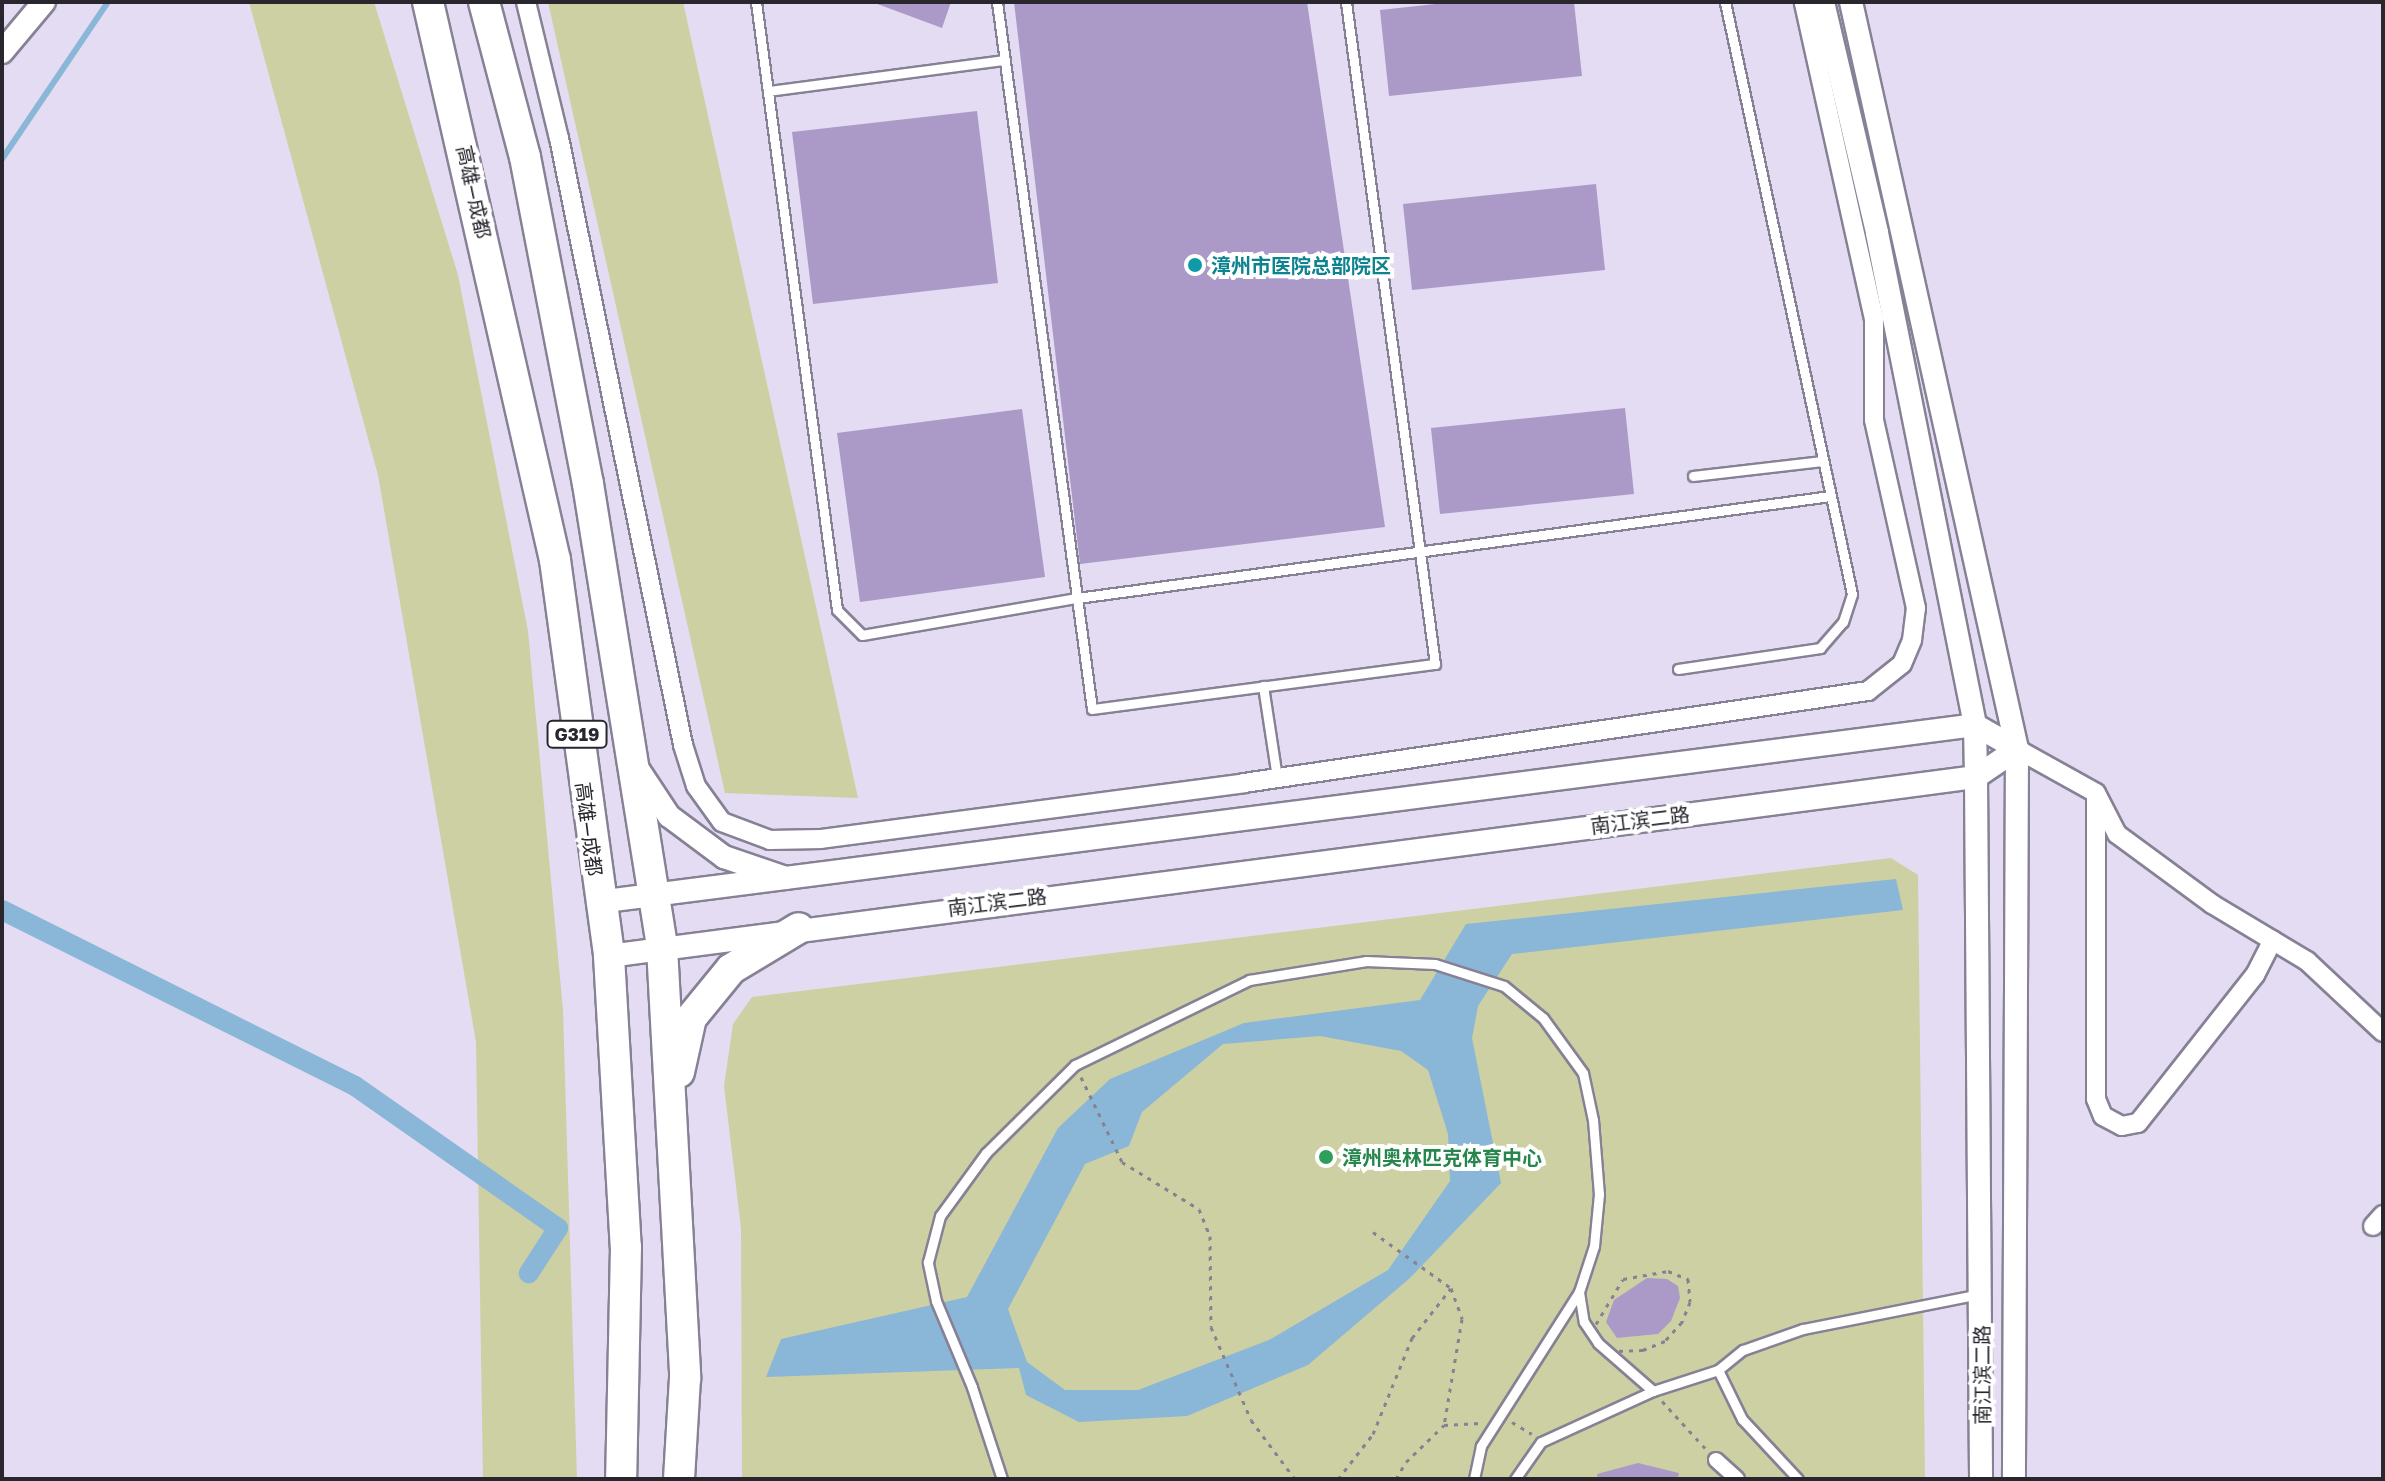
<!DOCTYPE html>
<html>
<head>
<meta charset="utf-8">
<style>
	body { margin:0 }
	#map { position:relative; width:2385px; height:1481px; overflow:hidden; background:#e3dcf2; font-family:"Golos Text","Noto Sans SC",sans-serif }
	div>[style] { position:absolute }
	.green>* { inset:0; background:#cdd0a2 }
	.water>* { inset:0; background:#8ab6d8 }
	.stream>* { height:6px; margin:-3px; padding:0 3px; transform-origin:3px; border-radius:3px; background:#8ab6d8 }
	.canal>* { height:20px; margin:-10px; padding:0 10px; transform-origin:10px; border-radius:10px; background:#8ab6d8 }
	.building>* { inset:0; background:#ab9ac8 }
	.path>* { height:3px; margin-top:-1.5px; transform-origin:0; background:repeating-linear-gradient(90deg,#878291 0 4px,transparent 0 10px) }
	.roads { filter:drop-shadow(2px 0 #878195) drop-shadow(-2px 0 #878195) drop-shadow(0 2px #878195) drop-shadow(0 -2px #878195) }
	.service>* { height:9px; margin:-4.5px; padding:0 4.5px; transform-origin:4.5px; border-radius:4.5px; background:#fff }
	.pedestrian>* { height:14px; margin:-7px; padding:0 7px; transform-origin:7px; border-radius:7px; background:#fff }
	.minor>* { height:18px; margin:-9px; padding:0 9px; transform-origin:9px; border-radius:9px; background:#fff }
	.tertiary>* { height:22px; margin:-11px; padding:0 11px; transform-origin:11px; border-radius:11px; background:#fff }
	.trunk>* { height:30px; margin:-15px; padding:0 15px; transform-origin:15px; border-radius:15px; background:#fff }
	.dots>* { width:22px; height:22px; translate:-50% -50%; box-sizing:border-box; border:4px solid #fff; border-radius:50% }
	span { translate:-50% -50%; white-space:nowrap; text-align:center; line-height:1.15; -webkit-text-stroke:8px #fff; paint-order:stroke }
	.shield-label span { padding:2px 6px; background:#fff; border:2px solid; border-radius:6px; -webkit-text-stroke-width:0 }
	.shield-label { font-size:18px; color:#29262e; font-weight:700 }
	.street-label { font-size:20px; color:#29262e }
	.culture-label { font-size:20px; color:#0d838f; font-weight:700 }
	.left { translate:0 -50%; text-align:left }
	.leisure-label { font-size:20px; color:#27864d; font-weight:700 }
	.frame { position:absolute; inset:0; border:4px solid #29262e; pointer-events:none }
</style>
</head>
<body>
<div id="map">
	<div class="green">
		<i style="clip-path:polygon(249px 2px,374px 2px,458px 275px,528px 631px,563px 1010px,577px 1479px,483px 1479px,476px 1042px,378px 475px)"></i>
		<i style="clip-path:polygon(548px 2px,683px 2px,858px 798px,725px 793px)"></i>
		<i style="clip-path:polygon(1891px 858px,1918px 875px,1925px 1479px,742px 1479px,741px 1228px,724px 1086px,733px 1024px,752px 997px)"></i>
	</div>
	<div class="water">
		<i style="clip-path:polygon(evenodd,1896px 879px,1903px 910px,1512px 954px,1478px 1006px,1472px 1038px,1501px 1183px,1410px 1278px,1308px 1365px,1187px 1416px,1079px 1422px,1026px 1395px,1019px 1368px,766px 1377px,781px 1339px,967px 1297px,1058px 1128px,1110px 1079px,1244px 1023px,1420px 1000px,1466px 924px,1896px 879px,1320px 1036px,1401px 1051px,1428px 1070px,1448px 1134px,1450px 1181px,1388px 1270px,1269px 1340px,1138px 1390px,1065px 1390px,1027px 1362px,1008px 1309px,1085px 1164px,1129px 1146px,1142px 1112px,1223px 1044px,1320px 1036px)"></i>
	</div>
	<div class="stream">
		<i style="left:2px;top:159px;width:189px;rotate:-56deg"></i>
	</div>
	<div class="canal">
		<i style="left:2px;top:910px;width:394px;rotate:26.5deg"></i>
		<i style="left:355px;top:1086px;width:248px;rotate:35deg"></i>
		<i style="left:558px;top:1228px;width:54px;rotate:122.8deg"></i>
	</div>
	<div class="building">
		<i style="clip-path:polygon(872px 2px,951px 2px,942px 28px)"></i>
		<i style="clip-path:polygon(1014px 2px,1307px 2px,1385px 527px,1080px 564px)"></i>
		<i style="clip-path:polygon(1454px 2px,1574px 2px,1582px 76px,1389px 96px,1380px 10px)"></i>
		<i style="clip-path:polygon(977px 111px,998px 283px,813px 304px,792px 132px)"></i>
		<i style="clip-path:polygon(1596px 184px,1605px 270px,1412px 290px,1403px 204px)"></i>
		<i style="clip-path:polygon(1625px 408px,1634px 494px,1440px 514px,1431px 428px)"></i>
		<i style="clip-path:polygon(1022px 409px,1045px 577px,860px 602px,837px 433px)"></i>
		<i style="clip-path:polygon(1647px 1278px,1667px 1279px,1678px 1286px,1680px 1298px,1671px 1321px,1658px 1334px,1617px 1338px,1606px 1322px,1614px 1300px)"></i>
		<i style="clip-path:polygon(1638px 1463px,1679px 1473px,1678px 1479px,1598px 1479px,1597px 1474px)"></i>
	</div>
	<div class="path">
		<i style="left:1081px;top:1077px;width:94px;rotate:64.2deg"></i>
		<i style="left:1122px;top:1162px;width:90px;rotate:31.4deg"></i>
		<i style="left:1199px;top:1209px;width:29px;rotate:68deg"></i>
		<i style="left:1210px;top:1236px;width:91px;rotate:89.4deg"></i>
		<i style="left:1211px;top:1327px;width:101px;rotate:66.7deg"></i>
		<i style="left:1251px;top:1420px;width:74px;rotate:53.3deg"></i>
		<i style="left:1373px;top:1232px;width:96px;rotate:35.7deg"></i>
		<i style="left:1451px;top:1288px;width:33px;rotate:70deg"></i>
		<i style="left:1462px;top:1319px;width:108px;rotate:99.6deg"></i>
		<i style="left:1668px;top:1271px;width:22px;rotate:22deg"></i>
		<i style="left:1688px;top:1279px;width:23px;rotate:85deg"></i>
		<i style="left:1690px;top:1302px;width:22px;rotate:112deg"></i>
		<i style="left:1682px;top:1322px;width:25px;rotate:132deg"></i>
		<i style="left:1665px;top:1341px;width:24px;rotate:158deg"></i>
		<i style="left:1643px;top:1350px;width:27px;rotate:178deg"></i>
		<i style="left:1616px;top:1351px;width:20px;rotate:-156deg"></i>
		<i style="left:1598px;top:1343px;width:19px;rotate:-96deg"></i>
		<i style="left:1596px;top:1324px;width:52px;rotate:-59deg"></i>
		<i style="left:1623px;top:1279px;width:46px;rotate:-10.1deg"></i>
		<i style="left:1662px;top:1401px;width:65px;rotate:47.5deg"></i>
		<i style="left:1512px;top:1422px;width:23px;rotate:31deg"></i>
		<i style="left:1338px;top:1479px;width:57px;rotate:-52.1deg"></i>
		<i style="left:1373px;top:1434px;width:104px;rotate:-67.9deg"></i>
		<i style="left:1412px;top:1338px;width:63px;rotate:-52deg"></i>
		<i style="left:1396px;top:1479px;width:20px;rotate:-60deg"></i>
		<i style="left:1406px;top:1462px;width:53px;rotate:-44.2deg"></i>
		<i style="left:1444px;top:1425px;width:36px;rotate:-3deg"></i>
	</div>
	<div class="roads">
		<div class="service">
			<i style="left:756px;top:2px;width:613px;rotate:82.41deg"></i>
			<i style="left:837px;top:610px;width:35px;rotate:45deg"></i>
			<i style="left:862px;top:635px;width:218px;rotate:-9.8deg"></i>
			<i style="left:1077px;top:598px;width:760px;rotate:-7.71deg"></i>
			<i style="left:997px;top:2px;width:713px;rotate:82.35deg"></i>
			<i style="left:1092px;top:709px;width:346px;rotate:-7.5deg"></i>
			<i style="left:1435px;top:664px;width:668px;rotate:-97.66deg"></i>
			<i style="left:768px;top:91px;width:238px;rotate:-7.5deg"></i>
			<i style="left:1693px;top:476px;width:130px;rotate:-6.6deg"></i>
			<i style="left:1678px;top:669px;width:144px;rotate:-8.4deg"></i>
			<i style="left:1820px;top:648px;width:35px;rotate:-49deg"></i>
			<i style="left:1843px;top:622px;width:29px;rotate:-72deg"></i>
			<i style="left:1852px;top:594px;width:605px;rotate:-102.11deg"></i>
			<i style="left:1263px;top:686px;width:93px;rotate:81.3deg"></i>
			<i style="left:1579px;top:1292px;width:30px;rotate:81deg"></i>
			<i style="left:1584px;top:1322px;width:25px;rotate:56deg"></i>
			<i style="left:1598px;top:1343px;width:73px;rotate:41.1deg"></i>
			<i style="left:1718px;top:1370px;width:55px;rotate:63.9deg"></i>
			<i style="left:1742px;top:1419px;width:82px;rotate:47deg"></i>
			<i style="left:1002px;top:1479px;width:97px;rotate:-108.1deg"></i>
			<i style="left:972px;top:1387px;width:93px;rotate:-112.7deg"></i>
			<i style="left:936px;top:1301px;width:40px;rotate:-102deg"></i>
			<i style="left:928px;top:1262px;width:48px;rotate:-75.4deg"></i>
			<i style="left:940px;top:1216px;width:78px;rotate:-53.9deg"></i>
			<i style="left:986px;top:1153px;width:125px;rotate:-44.7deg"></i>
			<i style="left:1075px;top:1065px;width:194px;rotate:-26deg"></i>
			<i style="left:1249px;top:980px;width:119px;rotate:-9.2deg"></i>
			<i style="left:1366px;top:961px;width:69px;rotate:2.5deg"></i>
			<i style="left:1435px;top:964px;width:72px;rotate:17.7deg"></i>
			<i style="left:1504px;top:986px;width:50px;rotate:39.4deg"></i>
			<i style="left:1543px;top:1018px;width:68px;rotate:54deg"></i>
			<i style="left:1583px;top:1073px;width:48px;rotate:78deg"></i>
			<i style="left:1593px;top:1120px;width:74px;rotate:85.4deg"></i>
			<i style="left:1599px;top:1194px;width:52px;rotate:95.5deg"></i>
			<i style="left:1594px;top:1246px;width:48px;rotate:108.1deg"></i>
			<i style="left:1579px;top:1292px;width:183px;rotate:122.5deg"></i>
			<i style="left:1481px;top:1446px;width:34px;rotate:102deg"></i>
			<i style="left:1515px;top:1479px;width:45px;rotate:-54.9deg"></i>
			<i style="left:1541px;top:1442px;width:123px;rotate:-24.5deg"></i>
			<i style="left:1653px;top:1391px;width:68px;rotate:-17.9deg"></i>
			<i style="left:1718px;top:1370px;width:32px;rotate:-39deg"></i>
			<i style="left:1743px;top:1350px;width:64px;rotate:-19.3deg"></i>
			<i style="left:1803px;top:1329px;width:179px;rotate:-11.2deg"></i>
		</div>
		<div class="pedestrian">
			<i style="left:1716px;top:1460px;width:28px;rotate:42deg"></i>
		</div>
		<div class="minor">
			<i style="left:526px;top:2px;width:140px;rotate:76.4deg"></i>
			<i style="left:559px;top:138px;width:620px;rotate:78.45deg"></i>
			<i style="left:683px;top:745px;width:43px;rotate:72.4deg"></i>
			<i style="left:696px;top:786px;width:44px;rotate:54.2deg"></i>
			<i style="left:722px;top:822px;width:51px;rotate:20.6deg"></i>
			<i style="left:770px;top:840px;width:51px;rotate:-1.1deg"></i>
			<i style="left:821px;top:839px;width:427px;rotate:-7.5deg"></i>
			<i style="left:1244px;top:783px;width:631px;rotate:-8.39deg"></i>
			<i style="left:1868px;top:691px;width:43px;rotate:-38.5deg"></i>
			<i style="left:1902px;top:664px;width:26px;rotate:-67deg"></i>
			<i style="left:1912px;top:640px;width:32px;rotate:-83deg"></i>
			<i style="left:1916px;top:608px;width:193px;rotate:-102.6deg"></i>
			<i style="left:1874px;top:420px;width:101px;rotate:-90deg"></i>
			<i style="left:1874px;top:319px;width:325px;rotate:-102.5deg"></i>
			<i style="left:2017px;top:749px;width:90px;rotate:29.1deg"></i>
			<i style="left:2096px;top:793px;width:306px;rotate:90deg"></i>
			<i style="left:2096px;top:1099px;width:18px;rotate:68deg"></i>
			<i style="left:2103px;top:1116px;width:21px;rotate:28deg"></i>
			<i style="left:2122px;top:1126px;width:16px;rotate:-11deg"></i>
			<i style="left:2138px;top:1123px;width:189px;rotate:-51.7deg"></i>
			<i style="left:2255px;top:975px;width:39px;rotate:-63deg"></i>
			<i style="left:2097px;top:795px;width:44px;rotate:62.9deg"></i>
			<i style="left:2117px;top:834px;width:118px;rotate:36.4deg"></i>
			<i style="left:2212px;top:904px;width:111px;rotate:31deg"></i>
			<i style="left:2307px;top:961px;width:104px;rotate:43.1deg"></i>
			<i style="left:2373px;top:1226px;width:15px;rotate:-48deg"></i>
		</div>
		<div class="tertiary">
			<i style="left:1823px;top:2px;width:237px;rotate:76.8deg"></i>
			<i style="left:1877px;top:233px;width:502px;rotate:78.73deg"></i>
			<i style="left:1975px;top:725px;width:52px;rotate:88.9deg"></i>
			<i style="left:1976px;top:777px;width:50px;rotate:-34.3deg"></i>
			<i style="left:2017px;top:749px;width:765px;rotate:-102.53deg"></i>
			<i style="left:2px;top:52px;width:65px;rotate:-50deg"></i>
			<i style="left:636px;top:766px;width:60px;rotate:56.6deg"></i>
			<i style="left:669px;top:816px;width:69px;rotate:36.7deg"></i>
			<i style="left:724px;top:857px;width:65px;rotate:18.7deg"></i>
			<i style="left:598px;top:902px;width:1388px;rotate:-7.32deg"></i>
			<i style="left:1975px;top:725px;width:48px;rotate:29.7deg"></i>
			<i style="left:2017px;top:749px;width:730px;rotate:90.24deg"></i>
			<i style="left:609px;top:956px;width:1379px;rotate:-7.46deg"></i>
			<i style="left:1976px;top:777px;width:702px;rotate:89.59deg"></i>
		</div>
		<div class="trunk">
			<i style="left:428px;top:2px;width:572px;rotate:77.18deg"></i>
			<i style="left:555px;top:560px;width:400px;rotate:82.2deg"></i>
			<i style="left:609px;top:956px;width:291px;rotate:86.7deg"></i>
			<i style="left:626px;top:1247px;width:232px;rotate:91.2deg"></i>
			<i style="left:484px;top:2px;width:160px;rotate:75.2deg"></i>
			<i style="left:525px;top:157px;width:333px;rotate:79.1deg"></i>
			<i style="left:588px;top:484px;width:469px;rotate:80.9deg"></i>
			<i style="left:662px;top:947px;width:432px;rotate:86.9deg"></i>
			<i style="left:685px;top:1378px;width:101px;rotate:93.4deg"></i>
			<i style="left:679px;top:1072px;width:55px;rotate:-77.5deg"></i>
			<i style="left:691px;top:1018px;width:63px;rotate:-50.8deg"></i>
			<i style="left:731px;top:969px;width:79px;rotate:-31.1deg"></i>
		</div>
	</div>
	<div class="dots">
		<i style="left:1195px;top:265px;background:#0f9aa8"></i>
		<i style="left:1326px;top:1157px;background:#2e9e5b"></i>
	</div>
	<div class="shield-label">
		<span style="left:577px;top:734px">G319</span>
	</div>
	<div class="street-label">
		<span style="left:474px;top:192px;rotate:78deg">高雄—成都</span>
		<span style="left:1640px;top:820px;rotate:-7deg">南江滨二路</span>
		<span style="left:589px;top:829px;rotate:83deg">高雄—成都</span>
		<span style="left:997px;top:902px;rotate:-7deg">南江滨二路</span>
		<span style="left:1982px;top:1375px;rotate:-90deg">南江滨二路</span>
	</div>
	<div class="culture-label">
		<span class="left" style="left:1211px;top:265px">漳州市医院总部院区</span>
	</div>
	<div class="leisure-label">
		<span class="left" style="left:1342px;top:1157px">漳州奥林匹克体育中心</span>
	</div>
	<div class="frame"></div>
</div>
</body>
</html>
